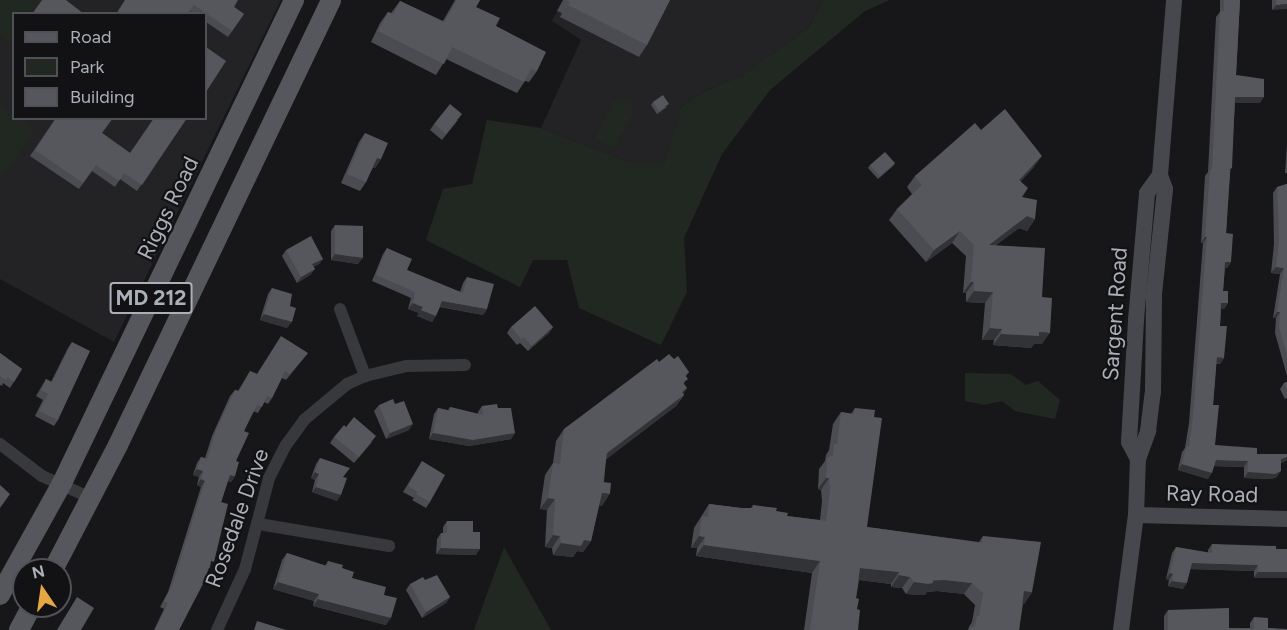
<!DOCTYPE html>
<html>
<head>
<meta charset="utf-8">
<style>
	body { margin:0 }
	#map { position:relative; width:1287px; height:630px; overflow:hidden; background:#171719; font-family:Figtree,sans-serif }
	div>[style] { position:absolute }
	.built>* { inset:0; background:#232326 }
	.green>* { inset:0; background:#212822 }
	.street>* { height:12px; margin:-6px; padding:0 6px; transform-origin:6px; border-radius:6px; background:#38393d }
	.secondary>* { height:16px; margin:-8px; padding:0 8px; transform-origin:8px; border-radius:8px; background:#46484d }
	.primary>* { height:20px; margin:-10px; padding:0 10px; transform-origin:10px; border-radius:10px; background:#55575c }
	.wall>* { inset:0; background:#4b4c51 }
	.shaded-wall>* { inset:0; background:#323336 }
	.building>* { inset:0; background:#55575c }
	span { translate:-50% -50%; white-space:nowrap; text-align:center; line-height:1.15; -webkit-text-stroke:4.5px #121214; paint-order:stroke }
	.shield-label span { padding:2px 4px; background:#121214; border:2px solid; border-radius:4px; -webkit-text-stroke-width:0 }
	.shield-label { font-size:21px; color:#aaafb8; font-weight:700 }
	.street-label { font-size:22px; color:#aaafb8 }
	.legend { position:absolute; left:12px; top:12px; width:195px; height:108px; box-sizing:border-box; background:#121214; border:2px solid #4f5156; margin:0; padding:8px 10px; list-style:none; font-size:18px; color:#aaafb8 }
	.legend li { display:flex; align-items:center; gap:12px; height:30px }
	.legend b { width:30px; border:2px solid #4f5156 }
	.north { position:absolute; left:12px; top:558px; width:60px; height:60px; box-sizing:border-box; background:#121214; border:2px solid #4f5156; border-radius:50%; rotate:347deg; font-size:16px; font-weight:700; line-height:24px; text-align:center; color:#aaafb8 }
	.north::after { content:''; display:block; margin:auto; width:21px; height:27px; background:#e4a744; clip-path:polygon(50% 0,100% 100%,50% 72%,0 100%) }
</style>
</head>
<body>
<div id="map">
	<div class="built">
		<i style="clip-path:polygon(evenodd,0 0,281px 0,114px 342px,0 279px,0 0,14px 14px,206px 14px,206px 118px,14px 118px,14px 14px)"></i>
		<i style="clip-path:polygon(563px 0,823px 0,808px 28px,741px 76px,705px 91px,681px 107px,664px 163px,631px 163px,541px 128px,581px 40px,552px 21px)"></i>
	</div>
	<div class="green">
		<i style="clip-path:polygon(0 0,41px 0,31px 13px,14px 14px,13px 36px,10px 42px,0 36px)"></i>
		<i style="clip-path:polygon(823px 0,890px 0,865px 11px,770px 90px,722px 154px,684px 238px,687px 292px,661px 345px,579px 308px,567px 260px,533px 260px,520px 287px,426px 240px,443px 189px,472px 184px,487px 120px,541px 128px,631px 163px,664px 163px,681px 107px,705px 91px,741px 76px,808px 28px)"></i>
		<i style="clip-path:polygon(622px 97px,632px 101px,633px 113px,614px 148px,595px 139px,613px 102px)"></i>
		<i style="clip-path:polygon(0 106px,13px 115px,14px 118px,19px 119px,35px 129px,0 181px)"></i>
		<i style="clip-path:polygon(965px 373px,1011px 374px,1026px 385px,1038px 381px,1060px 400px,1055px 419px,1015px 411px,1002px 401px,984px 405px,965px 401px)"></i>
		<i style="clip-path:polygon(504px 547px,551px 630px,474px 630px)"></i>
	</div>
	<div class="street">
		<i style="left:340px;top:309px;width:72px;rotate:69.5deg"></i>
		<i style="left:0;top:444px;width:53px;rotate:37.3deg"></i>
		<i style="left:42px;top:476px;width:54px;rotate:24.2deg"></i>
		<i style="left:259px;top:524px;width:132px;rotate:9.6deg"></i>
		<i style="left:217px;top:630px;width:67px;rotate:-65.3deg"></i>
		<i style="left:245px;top:569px;width:94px;rotate:-75.2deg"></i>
		<i style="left:269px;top:478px;width:37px;rotate:-63deg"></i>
		<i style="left:286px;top:445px;width:31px;rotate:-54deg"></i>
		<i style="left:304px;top:420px;width:56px;rotate:-39.9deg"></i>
		<i style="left:347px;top:384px;width:20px;rotate:-24deg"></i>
		<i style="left:365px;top:376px;width:42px;rotate:-13.7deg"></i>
		<i style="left:406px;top:366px;width:59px;rotate:-1deg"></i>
	</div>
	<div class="secondary">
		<i style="left:1138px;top:459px;width:19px;rotate:-118deg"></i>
		<i style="left:1129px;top:442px;width:122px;rotate:-86.7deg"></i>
		<i style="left:1136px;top:320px;width:127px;rotate:-85deg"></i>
		<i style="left:1147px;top:193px;width:22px;rotate:-54deg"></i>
		<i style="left:1136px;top:515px;width:151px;rotate:1.5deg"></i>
		<i style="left:1121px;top:630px;width:116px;rotate:-82.6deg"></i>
		<i style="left:1136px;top:515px;width:56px;rotate:-88deg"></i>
		<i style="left:1138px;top:459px;width:30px;rotate:-70deg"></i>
		<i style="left:1148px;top:431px;width:38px;rotate:-83deg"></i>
		<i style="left:1153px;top:393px;width:99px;rotate:-89.4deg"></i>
		<i style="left:1154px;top:294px;width:106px;rotate:-84deg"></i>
		<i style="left:1165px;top:189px;width:15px;rotate:-110deg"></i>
		<i style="left:1160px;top:175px;width:176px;rotate:-85.4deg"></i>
	</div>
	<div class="primary">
		<i style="left:53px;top:570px;width:141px;rotate:-62.5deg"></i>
		<i style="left:118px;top:445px;width:493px;rotate:-64.4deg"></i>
		<i style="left:0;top:595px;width:128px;rotate:-61deg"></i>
		<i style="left:62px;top:483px;width:536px;rotate:-64.34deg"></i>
		<i style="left:19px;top:630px;width:27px;rotate:-62deg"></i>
	</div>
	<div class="wall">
		<i style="clip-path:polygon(125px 0,234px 7px,244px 14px,228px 37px,206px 22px,206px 14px,193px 14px,190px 11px)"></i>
		<i style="clip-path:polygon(455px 0,480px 0,476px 7px,496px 26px,537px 71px,529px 82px,525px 81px,517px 93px,446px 59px,436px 75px,371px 42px,380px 23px,388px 12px,391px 13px,400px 1px,443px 21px)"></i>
		<i style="clip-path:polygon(563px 0,670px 0,647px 45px,639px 57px,560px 17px,562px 13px,557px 11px)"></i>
		<i style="clip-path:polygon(1220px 0,1240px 0,1236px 75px,1260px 103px,1235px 103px,1226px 233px,1231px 262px,1227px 268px,1225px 268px,1223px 291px,1228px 303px,1224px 309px,1221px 309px,1220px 326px,1224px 358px,1220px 364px,1216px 364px,1213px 405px,1215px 445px,1257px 454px,1287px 454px,1287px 460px,1281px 463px,1277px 477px,1271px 479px,1244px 478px,1244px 467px,1214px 466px,1208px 479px,1178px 470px,1182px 452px,1185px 448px,1189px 423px,1203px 243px,1201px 243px,1205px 176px,1208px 172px,1216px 17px,1220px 12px)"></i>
		<i style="clip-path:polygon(1272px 0,1287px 0,1272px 10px)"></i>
		<i style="clip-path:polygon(653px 102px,667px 107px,657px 114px,651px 105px)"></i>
		<i style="clip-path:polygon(56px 118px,102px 133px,130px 153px,187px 118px,137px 191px,120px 179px,115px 187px,92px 171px,79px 189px,30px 156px)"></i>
		<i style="clip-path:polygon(458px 120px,442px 140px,430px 130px,434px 124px)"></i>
		<i style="clip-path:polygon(981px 130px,1034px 167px,1021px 181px,1022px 197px,1035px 219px,1027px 231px,1019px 228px,996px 245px,1042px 297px,1042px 344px,1034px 344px,1031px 348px,993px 345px,994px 340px,982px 340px,985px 303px,966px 302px,966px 293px,963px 293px,966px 256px,952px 243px,926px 262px,889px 220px,897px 209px,912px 194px,907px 187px,915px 176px)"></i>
		<i style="clip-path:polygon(365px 133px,381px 159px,375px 168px,373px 167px,366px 182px,360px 191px,341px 183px,359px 142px)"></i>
		<i style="clip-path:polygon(1287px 144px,1287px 173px,1285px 173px)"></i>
		<i style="clip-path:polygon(895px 163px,893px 166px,878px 179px,868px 168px,870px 165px)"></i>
		<i style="clip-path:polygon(1287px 184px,1287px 376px,1275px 333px,1276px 318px,1273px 318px,1280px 274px,1271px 273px,1274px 244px,1273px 193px,1277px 187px)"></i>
		<i style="clip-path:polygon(335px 225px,358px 264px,331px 260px,331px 231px)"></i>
		<i style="clip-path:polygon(387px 248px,407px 270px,460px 292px,463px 283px,467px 277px,487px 309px,483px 315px,440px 307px,432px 322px,417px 316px,419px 313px,408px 309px,411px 298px,372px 281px,383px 254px)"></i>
		<i style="clip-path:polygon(286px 250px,323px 259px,319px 264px,313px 267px,315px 269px,310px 275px,297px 283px,282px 256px)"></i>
		<i style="clip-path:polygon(272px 288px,287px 328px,260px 320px,268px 294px)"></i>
		<i style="clip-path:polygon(511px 327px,553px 327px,549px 333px,528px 351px,520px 343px,517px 345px,507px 333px)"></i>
		<i style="clip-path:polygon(72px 342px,58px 420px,54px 426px,35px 416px,43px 400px,36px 396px,46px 379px,51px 382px,68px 348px)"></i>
		<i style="clip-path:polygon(0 353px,22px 369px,10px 388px,3px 383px,2px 386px,0 385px)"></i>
		<i style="clip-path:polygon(308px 353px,286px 380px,282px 378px,272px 398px,268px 404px,264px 402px,258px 413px,253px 411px,244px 431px,236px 461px,235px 476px,231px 482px,228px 481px,221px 502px,210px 568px,209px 568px,179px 630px,154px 630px,164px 609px,160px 607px,168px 592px,201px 487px,197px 485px,199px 477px,193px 475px,197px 463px,201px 457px,205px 458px,212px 436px,230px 396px,235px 390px,238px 391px,250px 371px,257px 374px)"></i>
		<i style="clip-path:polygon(674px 359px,689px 372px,686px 376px,684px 384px,687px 388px,683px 394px,684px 395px,676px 406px,606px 459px,602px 506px,599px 505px,591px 541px,583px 552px,577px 551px,573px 557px,553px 555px,552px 548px,545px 547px,547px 510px,540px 509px,545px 475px,553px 463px,556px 441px,564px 429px,659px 362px)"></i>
		<i style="clip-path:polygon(1287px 382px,1287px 398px,1285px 399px,1280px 389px,1284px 383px)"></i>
		<i style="clip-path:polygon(395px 404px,409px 430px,386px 439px,374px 411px,379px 405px)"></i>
		<i style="clip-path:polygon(482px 406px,498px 408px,515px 433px,511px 439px,469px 446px,429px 439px,434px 414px,438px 408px,448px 410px,450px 407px,478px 414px,478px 412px)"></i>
		<i style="clip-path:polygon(855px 408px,867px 527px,979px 542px,983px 536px,1032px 592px,1024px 604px,1023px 604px,1019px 630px,968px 630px,969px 627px,972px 622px,975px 605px,964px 594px,937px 591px,927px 592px,925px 595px,920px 595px,906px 594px,902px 588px,891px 587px,891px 584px,859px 580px,856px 598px,857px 609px,858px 630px,804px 630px,812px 573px,696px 556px,697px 548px,691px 548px,694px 528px,709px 504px,741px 508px,751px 508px,753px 505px,776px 511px,787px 516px,820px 520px,822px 501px,821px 490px,818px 489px,819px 469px,825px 461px,826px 455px,829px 450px,833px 424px,841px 412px,851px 414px)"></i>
		<i style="clip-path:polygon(334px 437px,372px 442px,354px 463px,330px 443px)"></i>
		<i style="clip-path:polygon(320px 458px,343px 477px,337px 501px,312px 492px,315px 480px,311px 478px,316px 464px)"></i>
		<i style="clip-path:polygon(422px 461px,430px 502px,426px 508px,412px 500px,414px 498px,403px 492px)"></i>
		<i style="clip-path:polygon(447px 521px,473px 532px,476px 555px,436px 554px,437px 539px,441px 533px,443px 533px,443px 527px)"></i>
		<i style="clip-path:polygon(1212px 544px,1276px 549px,1254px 578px,1254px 571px,1190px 569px,1183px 589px,1168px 586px,1169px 580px,1166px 579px,1172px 553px,1176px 547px,1208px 553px,1208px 550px)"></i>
		<i style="clip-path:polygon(287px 553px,325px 566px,328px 561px,342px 568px,352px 578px,384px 595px,386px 625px,313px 606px,314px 601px,273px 589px,282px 560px)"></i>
		<i style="clip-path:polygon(425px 580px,450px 597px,446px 603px,422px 618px,406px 590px,410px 584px)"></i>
		<i style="clip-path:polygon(1168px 610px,1229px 628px,1250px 628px,1250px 623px,1254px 617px,1268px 628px,1287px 630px,1164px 630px,1164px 616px)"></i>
	</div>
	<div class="shaded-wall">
		<i style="clip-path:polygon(1287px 4px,1287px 9px,1272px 10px,1276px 5px)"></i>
		<i style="clip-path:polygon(1235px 97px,1264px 97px,1260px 103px,1231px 103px)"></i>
		<i style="clip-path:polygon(1042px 156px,1034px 167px,1011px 191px,1019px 180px)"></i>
		<i style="clip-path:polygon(377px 158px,381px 159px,375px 168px,371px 166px)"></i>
		<i style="clip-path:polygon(1027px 216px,1035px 219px,1027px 231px,1019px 228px,981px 256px,989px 245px)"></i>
		<i style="clip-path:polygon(960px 231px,952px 243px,926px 262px,934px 250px)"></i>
		<i style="clip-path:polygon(1205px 237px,1207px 237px,1203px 243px,1201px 243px)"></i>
		<i style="clip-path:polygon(335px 254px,363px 258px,358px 264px,331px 260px)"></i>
		<i style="clip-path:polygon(323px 259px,319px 264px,308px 270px,312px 264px)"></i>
		<i style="clip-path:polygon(1225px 262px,1231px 262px,1227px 268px,1221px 268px)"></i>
		<i style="clip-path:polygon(1276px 267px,1284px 268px,1280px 274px,1271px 273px)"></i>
		<i style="clip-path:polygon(315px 269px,310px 275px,297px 283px,301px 277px)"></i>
		<i style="clip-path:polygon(971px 282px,974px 282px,966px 293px,963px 293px)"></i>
		<i style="clip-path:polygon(974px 291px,993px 292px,985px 303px,966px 302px)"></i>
		<i style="clip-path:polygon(442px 301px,487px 309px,483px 315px,438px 306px)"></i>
		<i style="clip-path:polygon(413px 303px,423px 307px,419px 313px,408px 309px)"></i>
		<i style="clip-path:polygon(1221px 303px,1228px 303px,1224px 309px,1217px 309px)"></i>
		<i style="clip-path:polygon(421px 310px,436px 316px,432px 322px,417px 316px)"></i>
		<i style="clip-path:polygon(1277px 312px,1280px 312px,1276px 318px,1273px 318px)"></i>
		<i style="clip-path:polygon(264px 314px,292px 322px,287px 328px,260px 320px)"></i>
		<i style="clip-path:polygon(553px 327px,549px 333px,528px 351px,532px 346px)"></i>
		<i style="clip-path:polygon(990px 328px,1002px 329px,994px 340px,982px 340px)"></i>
		<i style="clip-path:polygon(1039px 332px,1050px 333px,1042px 344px,1034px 344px,1031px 348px,993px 345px,1001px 334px)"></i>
		<i style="clip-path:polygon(1217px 357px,1224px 358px,1220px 364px,1213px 363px)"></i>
		<i style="clip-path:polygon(687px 388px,676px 406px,599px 465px,607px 453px)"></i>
		<i style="clip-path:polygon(413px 424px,409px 430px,386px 439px,390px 433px)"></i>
		<i style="clip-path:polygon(433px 433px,515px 433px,511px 439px,469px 446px,429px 439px)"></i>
		<i style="clip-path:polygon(1287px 457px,1287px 460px,1277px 465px,1281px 459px)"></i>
		<i style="clip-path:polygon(1216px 460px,1248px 461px,1244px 467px,1211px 466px)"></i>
		<i style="clip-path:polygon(1182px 464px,1212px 473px,1208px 479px,1178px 470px)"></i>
		<i style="clip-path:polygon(197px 469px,203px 471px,199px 477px,193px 475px)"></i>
		<i style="clip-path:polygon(1281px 471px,1277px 477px,1271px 479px,1244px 478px,1248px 472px)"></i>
		<i style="clip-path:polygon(315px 472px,319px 474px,315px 480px,311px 478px)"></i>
		<i style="clip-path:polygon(230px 475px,235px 476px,231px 482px,226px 481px)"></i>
		<i style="clip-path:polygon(826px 478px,829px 478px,821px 490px,818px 489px)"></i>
		<i style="clip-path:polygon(201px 479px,205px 481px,201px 487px,197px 485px)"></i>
		<i style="clip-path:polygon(316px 487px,341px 495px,337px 501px,312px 492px)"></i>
		<i style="clip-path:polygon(602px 493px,610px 494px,602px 506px,594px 505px)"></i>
		<i style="clip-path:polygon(548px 498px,555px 499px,547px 510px,540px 509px)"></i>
		<i style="clip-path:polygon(553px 535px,560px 536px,552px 548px,545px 547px)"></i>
		<i style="clip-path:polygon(699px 536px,705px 537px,697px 548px,691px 548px)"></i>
		<i style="clip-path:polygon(584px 540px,591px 541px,583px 552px,577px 551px,573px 557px,553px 555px,561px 543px)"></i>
		<i style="clip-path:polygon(704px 545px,820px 561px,812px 573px,696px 556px)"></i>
		<i style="clip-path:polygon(441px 548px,480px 549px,476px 555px,436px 554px)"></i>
		<i style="clip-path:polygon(1192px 563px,1258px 565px,1254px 571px,1188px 569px)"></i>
		<i style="clip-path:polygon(860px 568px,899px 572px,891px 584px,852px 579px)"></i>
		<i style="clip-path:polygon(1258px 572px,1287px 572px,1287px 578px,1254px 578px)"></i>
		<i style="clip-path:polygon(1170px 573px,1173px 574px,1169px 580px,1166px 579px)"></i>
		<i style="clip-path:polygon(899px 575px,910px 577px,902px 588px,891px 587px)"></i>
		<i style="clip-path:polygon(945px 580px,972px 583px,964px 594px,937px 591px,927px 592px,925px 595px,920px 595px,906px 594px,914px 582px)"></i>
		<i style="clip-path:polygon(1172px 581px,1187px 583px,1183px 589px,1168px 586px)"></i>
		<i style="clip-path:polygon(278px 582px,319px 594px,314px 601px,273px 589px)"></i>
		<i style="clip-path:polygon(1024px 591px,1032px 592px,1024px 604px,1016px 603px)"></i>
		<i style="clip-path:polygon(450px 597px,446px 603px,422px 618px,426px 612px)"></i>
		<i style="clip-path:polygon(318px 599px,391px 618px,386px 625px,313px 606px)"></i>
	</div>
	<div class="building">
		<i style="clip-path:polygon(42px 0,66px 0,84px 14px,32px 14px)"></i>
		<i style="clip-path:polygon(125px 0,238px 0,234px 7px,244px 14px,232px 31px,194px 5px,188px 14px,116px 14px)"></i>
		<i style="clip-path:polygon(457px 0,480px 0,476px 7px,500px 18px,496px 26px,546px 52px,537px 71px,531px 69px,524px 82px,452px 47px,444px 64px,378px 31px,388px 12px,393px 14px,400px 1px,444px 22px)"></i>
		<i style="clip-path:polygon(566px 0,670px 0,647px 45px,568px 5px,570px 2px)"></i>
		<i style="clip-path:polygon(1224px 0,1240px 0,1236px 75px,1264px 79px,1264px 97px,1235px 97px,1232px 168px,1230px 169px,1226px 233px,1233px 234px,1231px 262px,1225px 262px,1223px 291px,1228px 291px,1228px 303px,1221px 303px,1220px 326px,1227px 326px,1224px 358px,1217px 357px,1213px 405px,1219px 405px,1215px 445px,1257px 448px,1257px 454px,1287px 454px,1287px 457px,1281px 459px,1281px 471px,1275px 474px,1248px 472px,1248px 461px,1216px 460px,1212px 473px,1182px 464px,1186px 447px,1189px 447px,1193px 417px,1207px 237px,1205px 237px,1210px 170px,1212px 170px,1220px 11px,1224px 11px)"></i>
		<i style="clip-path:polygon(1276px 0,1287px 0,1287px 4px,1276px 5px)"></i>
		<i style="clip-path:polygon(206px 47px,226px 61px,206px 92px)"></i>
		<i style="clip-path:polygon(663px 95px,669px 104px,659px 111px,653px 102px)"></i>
		<i style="clip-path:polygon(450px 104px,462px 114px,446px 134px,434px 124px)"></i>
		<i style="clip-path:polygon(1005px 109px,1042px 156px,1019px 180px,1028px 188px,1022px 197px,1037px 200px,1035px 219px,1027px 216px,989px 245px,1045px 248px,1042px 297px,1052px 298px,1050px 333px,1039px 332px,1039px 336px,1001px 334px,1002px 329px,990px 328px,993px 292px,974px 291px,974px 282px,971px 282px,974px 245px,960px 231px,934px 250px,897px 209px,922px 185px,915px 176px,975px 123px,981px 130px)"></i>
		<i style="clip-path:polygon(56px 118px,113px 118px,102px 133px,130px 153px,154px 118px,187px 118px,142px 185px,124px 173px,119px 181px,96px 165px,83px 183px,35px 150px)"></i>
		<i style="clip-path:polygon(365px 133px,388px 143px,381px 159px,377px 158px,366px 182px,347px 174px)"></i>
		<i style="clip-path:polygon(885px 152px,895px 163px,880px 176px,870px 165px)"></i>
		<i style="clip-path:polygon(1287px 184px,1287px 355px,1279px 327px,1280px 312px,1277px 312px,1284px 268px,1276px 267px,1279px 238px,1277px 187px)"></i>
		<i style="clip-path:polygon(335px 225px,363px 226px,363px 258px,335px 254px)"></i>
		<i style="clip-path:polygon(311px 236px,323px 259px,312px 264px,315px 269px,301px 277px,286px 250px)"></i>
		<i style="clip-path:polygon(387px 248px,412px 259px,407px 270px,463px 293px,467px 277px,494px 284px,487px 309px,442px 301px,436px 316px,421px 310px,423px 307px,413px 303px,415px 292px,376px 275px)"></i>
		<i style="clip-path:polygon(272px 288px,292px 294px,290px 306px,296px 308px,292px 322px,264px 314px)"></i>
		<i style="clip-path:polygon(535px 306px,553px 327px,532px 346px,524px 337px,521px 339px,511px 327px)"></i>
		<i style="clip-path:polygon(281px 336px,308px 353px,290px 374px,285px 371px,272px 398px,267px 396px,262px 407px,257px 405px,244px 431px,249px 433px,236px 461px,239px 462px,235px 476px,230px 475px,221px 502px,228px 504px,214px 562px,211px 561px,204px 582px,179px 630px,155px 630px,168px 603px,164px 601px,172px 586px,205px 481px,201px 479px,203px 471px,197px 469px,201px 457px,207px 459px,216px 430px,235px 390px,239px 391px,250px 371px,257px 374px)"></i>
		<i style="clip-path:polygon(72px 342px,90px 351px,58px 420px,39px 411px,48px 394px,41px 390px,46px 379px,52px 382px)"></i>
		<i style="clip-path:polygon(0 353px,22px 369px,14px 382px,7px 377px,6px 380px,0 376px)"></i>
		<i style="clip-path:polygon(669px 354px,674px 359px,678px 356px,689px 372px,685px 375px,688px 379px,683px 383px,687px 388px,682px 392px,684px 395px,607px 453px,603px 482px,611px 483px,610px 494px,602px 493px,591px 541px,584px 540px,581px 546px,561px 543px,560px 536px,553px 535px,555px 499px,548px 498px,553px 463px,560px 464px,564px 429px,657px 359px,659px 362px)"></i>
		<i style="clip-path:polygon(1287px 382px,1287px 389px,1284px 383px)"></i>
		<i style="clip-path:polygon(393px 399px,395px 404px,404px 401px,413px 424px,390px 433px,379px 405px)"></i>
		<i style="clip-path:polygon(497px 404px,498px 408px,511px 408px,515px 433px,473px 440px,433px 433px,438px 408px,450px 411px,450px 407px,483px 415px,482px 406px)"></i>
		<i style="clip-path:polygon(855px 408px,875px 410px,874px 417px,882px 418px,867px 527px,982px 543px,983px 536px,1041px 542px,1032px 592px,1024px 591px,1019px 630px,970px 630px,972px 627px,975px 627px,977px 616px,979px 616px,983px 593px,972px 583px,945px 580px,933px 580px,933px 583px,928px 584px,914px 582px,910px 577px,899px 575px,899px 572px,860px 568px,856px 598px,859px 599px,857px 609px,860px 610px,858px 630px,810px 630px,820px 561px,704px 545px,705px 537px,699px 536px,702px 516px,708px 517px,709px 504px,741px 508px,753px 508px,753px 505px,777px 508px,776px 511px,788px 513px,787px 516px,826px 521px,830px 490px,829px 478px,826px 478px,827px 458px,833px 455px,834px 444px,837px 444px,841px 412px,854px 414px)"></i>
		<i style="clip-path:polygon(354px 417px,376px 436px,359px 457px,334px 437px,344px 425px,346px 427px)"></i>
		<i style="clip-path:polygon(320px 458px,350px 468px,343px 477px,347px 478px,341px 495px,316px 487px,319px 474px,315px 472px)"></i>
		<i style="clip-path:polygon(422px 461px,445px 475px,430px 502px,416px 494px,418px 492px,408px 486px)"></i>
		<i style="clip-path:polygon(0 485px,10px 494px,0 508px)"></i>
		<i style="clip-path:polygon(447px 521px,473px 521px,473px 532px,480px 532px,480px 549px,441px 548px,441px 533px,447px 533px)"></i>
		<i style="clip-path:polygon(1212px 544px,1276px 546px,1276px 549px,1287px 549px,1287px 572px,1258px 572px,1258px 565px,1192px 563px,1187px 583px,1172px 581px,1173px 574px,1170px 573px,1176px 547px,1212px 553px)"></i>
		<i style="clip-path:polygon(287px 553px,327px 566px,328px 561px,343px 565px,342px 568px,354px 572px,352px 578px,386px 587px,384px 595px,397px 598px,391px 618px,318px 599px,319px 594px,278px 582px)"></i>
		<i style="clip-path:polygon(437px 575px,450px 597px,426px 612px,410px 584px,423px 577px,425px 580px)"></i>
		<i style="clip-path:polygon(77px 597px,94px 608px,81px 630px,57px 630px)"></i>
		<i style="clip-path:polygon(1229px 608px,1229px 628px,1254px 629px,1254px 617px,1268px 618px,1268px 628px,1287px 629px,1287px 630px,1168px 630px,1168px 610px)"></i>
		<i style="clip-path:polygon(257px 621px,286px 630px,254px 630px)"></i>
	</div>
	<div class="shield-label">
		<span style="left:151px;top:298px">MD 212</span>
	</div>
	<div class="street-label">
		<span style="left:168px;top:208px;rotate:-64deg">Riggs Road</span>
		<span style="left:1115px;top:314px;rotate:-86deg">Sargent Road</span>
		<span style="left:1212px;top:494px;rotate:1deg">Ray Road</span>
		<span style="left:237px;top:518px;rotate:-70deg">Rosedale Drive</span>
	</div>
	<ul class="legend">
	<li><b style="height:8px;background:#55575c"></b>Road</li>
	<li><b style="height:16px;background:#212822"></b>Park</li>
	<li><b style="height:16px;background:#55575c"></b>Building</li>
	</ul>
	<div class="north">N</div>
</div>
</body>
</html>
